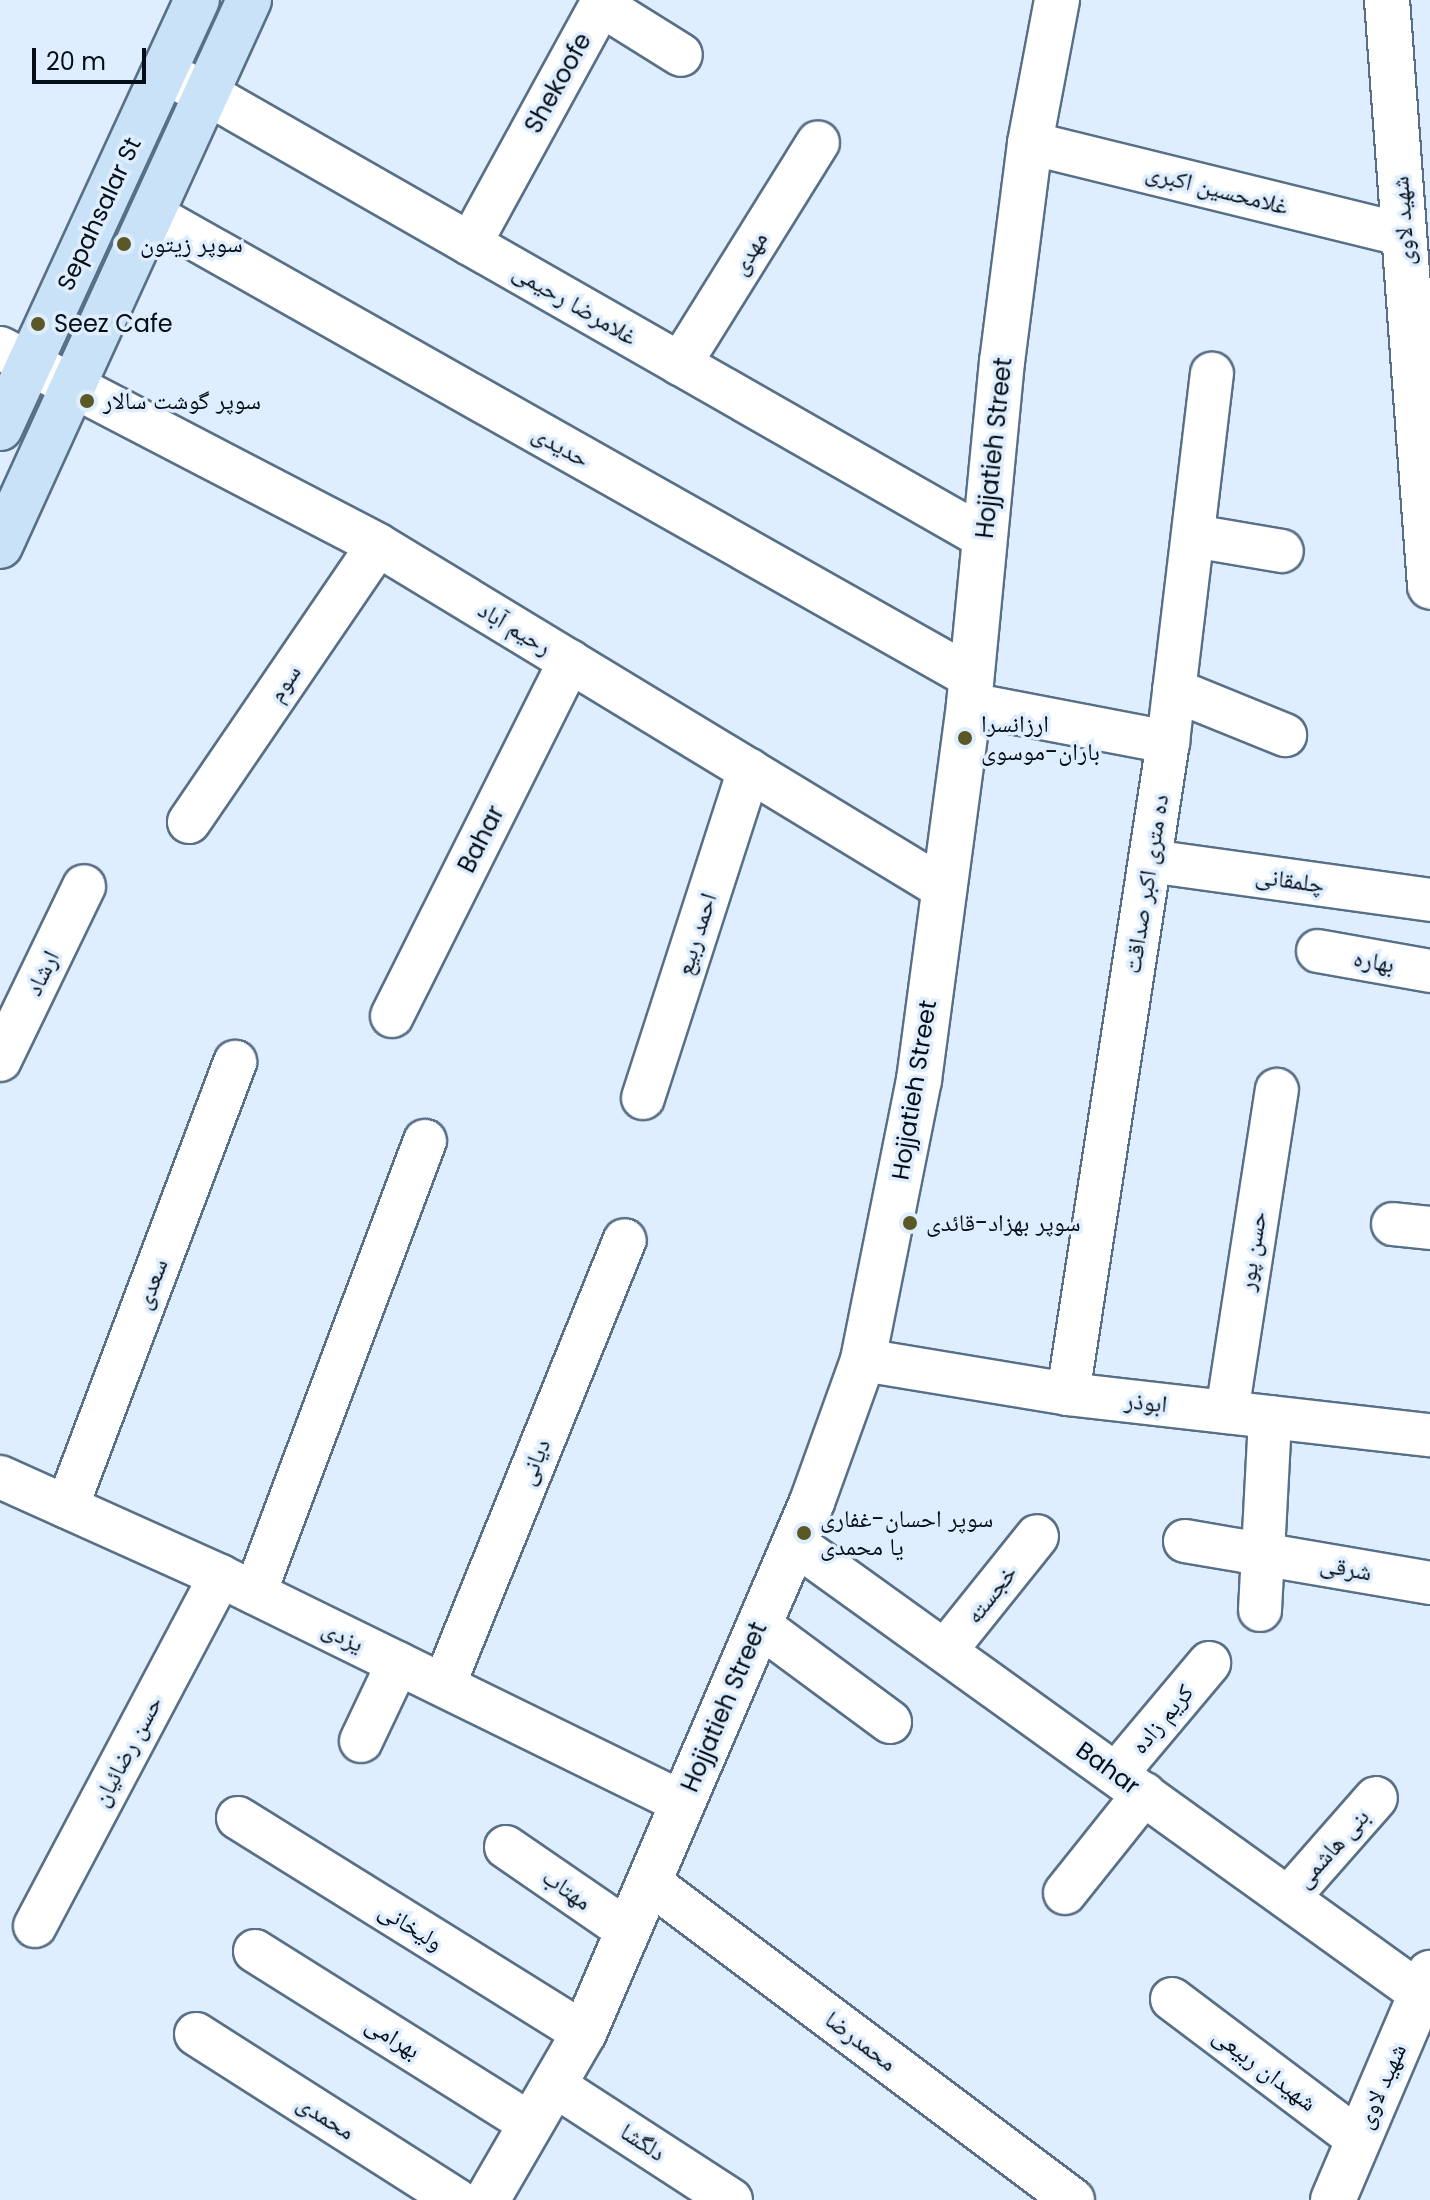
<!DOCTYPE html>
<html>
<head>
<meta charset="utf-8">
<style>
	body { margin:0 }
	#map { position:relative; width:1430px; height:2200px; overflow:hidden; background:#deeefe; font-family:Poppins,"Noto Naskh Arabic",sans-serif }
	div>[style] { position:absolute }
	.roads { filter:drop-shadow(2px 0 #587087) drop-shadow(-2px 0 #587087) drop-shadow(0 2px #587087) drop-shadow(0 -2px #587087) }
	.minor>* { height:42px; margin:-21px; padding:0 21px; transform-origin:21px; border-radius:21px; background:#fff }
	.tertiary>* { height:44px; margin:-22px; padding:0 22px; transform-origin:22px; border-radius:22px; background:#fff }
	.secondary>* { height:44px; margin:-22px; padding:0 22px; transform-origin:22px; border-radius:22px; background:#cae2f7 }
	.dots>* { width:22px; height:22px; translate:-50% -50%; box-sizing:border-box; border:4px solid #deeefe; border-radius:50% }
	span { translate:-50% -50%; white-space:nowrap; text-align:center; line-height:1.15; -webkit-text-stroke:7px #deeefe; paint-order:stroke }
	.street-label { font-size:24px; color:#050e16 }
	.poi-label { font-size:24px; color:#050e16 }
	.left { translate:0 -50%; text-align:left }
	.scale { position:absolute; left:32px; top:48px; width:114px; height:36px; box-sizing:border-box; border:4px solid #050e16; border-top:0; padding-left:10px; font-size:24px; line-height:28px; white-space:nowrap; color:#050e16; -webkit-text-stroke:6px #deeefe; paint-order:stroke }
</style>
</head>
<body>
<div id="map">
	<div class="roads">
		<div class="minor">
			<i style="left:164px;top:73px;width:47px;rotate:25.5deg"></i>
			<i style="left:206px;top:93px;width:897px;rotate:29.74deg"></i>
			<i style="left:1030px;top:143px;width:385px;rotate:13.8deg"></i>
			<i style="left:151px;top:214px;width:942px;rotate:29.45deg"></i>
			<i style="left:470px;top:244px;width:273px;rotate:-61.3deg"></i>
			<i style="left:601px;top:5px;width:94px;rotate:32deg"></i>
			<i style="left:0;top:348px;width:426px;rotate:27.5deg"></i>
			<i style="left:378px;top:545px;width:661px;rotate:31.26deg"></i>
			<i style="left:680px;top:364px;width:261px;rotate:-58.1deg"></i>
			<i style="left:1194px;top:536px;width:89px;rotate:9.7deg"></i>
			<i style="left:1174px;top:690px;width:120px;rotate:22.1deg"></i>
			<i style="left:969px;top:704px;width:203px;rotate:10.8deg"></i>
			<i style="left:189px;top:822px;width:335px;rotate:-55.7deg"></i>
			<i style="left:1150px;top:861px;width:283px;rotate:7.9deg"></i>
			<i style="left:1318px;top:951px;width:114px;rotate:10.1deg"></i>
			<i style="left:392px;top:1016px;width:397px;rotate:-63.4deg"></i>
			<i style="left:0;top:1060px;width:193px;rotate:-64.2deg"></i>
			<i style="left:643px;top:1098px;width:345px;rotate:-72.1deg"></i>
			<i style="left:1393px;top:1224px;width:37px;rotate:6deg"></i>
			<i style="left:863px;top:1360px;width:208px;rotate:9.4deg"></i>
			<i style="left:1068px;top:1394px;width:364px;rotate:6.5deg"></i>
			<i style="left:1068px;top:1394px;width:660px;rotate:-81.28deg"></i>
			<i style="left:1168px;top:742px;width:371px;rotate:-83.2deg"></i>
			<i style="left:1227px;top:1412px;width:326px;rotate:-81.2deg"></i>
			<i style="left:0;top:1477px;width:241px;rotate:24.2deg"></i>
			<i style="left:220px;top:1576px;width:516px;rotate:26.12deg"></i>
			<i style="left:67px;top:1507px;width:476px;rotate:-69.3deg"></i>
			<i style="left:1185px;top:1541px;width:249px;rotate:9.7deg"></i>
			<i style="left:794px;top:1543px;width:772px;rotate:35.73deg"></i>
			<i style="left:255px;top:1593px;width:483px;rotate:-69.4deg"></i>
			<i style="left:1260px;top:1610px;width:193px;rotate:-87deg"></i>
			<i style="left:759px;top:1625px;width:163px;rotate:36.5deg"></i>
			<i style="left:945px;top:1651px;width:147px;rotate:-51.3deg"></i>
			<i style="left:444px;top:1685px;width:480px;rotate:-67.9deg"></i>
			<i style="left:361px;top:1741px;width:86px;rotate:-64.6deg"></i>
			<i style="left:1116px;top:1774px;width:145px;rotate:-50deg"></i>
			<i style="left:238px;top:1818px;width:407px;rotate:31.9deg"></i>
			<i style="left:506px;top:1847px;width:148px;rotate:34.5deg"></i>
			<i style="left:649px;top:1882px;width:530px;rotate:36.87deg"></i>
			<i style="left:1065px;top:1893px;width:127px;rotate:-51.4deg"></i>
			<i style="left:1288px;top:1898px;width:133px;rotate:-48.7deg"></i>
			<i style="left:35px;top:1926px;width:396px;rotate:-62.1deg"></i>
			<i style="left:255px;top:1951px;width:326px;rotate:32.1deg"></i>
			<i style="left:1172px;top:1999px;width:233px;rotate:37deg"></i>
			<i style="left:196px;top:2034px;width:309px;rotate:32.5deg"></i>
			<i style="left:554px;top:2085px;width:211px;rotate:33deg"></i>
		</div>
		<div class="tertiary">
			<i style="left:1387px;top:0;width:588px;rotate:85.8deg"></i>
			<i style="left:487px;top:2200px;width:193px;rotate:-59.9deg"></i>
			<i style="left:584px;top:2033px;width:578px;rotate:-66.76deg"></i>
			<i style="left:812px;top:1502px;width:151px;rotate:-70.2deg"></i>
			<i style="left:863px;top:1360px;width:286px;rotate:-78.7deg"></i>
			<i style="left:919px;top:1080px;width:379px;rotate:-82.4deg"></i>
			<i style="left:969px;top:704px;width:344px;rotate:-84.5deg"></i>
			<i style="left:1002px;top:362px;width:221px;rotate:-82.7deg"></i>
			<i style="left:1030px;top:143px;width:146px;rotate:-79.3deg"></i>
			<i style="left:1333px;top:2200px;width:247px;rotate:-66.9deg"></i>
		</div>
		<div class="secondary">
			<i style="left:0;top:428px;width:471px;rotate:-65.3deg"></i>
			<i style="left:0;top:546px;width:600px;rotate:-65.48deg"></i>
		</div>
	</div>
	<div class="dots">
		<i style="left:124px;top:244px;background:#5a5925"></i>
		<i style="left:38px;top:324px;background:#5a5925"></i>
		<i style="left:87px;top:401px;background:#5a5925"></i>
		<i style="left:965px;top:738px;background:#5a5925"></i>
		<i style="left:910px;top:1223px;background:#5a5925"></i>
		<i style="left:804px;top:1533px;background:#5a5925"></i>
	</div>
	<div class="street-label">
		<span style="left:558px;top:83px;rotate:-61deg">Shekoofe</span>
		<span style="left:1217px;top:189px;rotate:14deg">غلامحسین اکبری</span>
		<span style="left:99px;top:214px;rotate:-65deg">Sepahsalar St</span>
		<span style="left:1403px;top:221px;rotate:-94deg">شهید لاوی</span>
		<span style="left:749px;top:253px;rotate:-58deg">مهدی</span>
		<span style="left:575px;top:304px;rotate:30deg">غلامرضا رحیمی</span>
		<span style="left:561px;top:446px;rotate:29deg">حدیدی</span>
		<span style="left:994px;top:448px;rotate:-84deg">Hojjatieh Street</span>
		<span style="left:515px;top:628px;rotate:31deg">رحیم آباد</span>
		<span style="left:284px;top:683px;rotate:-56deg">سوم</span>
		<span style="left:481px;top:839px;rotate:-63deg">Bahar</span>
		<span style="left:1290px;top:880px;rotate:8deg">چلمقانی</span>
		<span style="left:1146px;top:884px;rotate:-81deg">ده متری اکبر صداقت</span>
		<span style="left:696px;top:934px;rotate:-72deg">احمد ربیع</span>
		<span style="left:1374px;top:961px;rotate:10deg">بهاره</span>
		<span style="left:42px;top:973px;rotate:-64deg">ارشاد</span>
		<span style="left:914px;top:1090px;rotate:-81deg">Hojjatieh Street</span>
		<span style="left:1252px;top:1251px;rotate:-81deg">حسن پور</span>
		<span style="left:151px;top:1284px;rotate:-69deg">سعدی</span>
		<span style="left:1146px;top:1402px;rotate:6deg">ابوذر</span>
		<span style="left:534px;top:1462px;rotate:-68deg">دیانی</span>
		<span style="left:1346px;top:1568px;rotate:10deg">شرقی</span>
		<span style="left:991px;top:1594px;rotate:-52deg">خجسته</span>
		<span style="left:343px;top:1636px;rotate:26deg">یزدی</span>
		<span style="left:724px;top:1707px;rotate:-67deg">Hojjatieh Street</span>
		<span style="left:1162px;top:1719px;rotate:-50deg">کریم زاده</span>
		<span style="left:127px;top:1751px;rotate:-62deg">حسن رضائیان</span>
		<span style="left:1108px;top:1768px;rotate:36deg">Bahar</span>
		<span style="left:1332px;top:1848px;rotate:-48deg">بنی هاشمی</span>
		<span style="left:567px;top:1889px;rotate:35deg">مهتاب</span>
		<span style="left:411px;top:1926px;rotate:32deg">ولیخانی</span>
		<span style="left:393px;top:2037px;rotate:32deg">بهرامی</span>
		<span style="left:861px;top:2041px;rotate:37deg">محمدرضا</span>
		<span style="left:1265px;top:2069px;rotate:37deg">شهیدان ربیعی</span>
		<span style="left:1381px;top:2086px;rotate:-66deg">شهید لاوی</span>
		<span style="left:326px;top:2117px;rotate:32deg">محمدی</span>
		<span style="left:643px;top:2142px;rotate:33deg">دلگشا</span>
	</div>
	<div class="poi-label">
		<span class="left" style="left:140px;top:244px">سوپر زیتون</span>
		<span class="left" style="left:54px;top:324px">Seez Cafe</span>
		<span class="left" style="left:103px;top:401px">سوپر گوشت سالار</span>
		<span class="left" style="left:981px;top:738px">ارزانسرا<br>باران-موسوی</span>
		<span class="left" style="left:926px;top:1223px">سوپر بهزاد-قائدی</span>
		<span class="left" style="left:820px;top:1533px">سوپر احسان-غفاری<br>یا محمدی</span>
	</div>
	<div class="scale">20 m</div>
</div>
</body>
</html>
